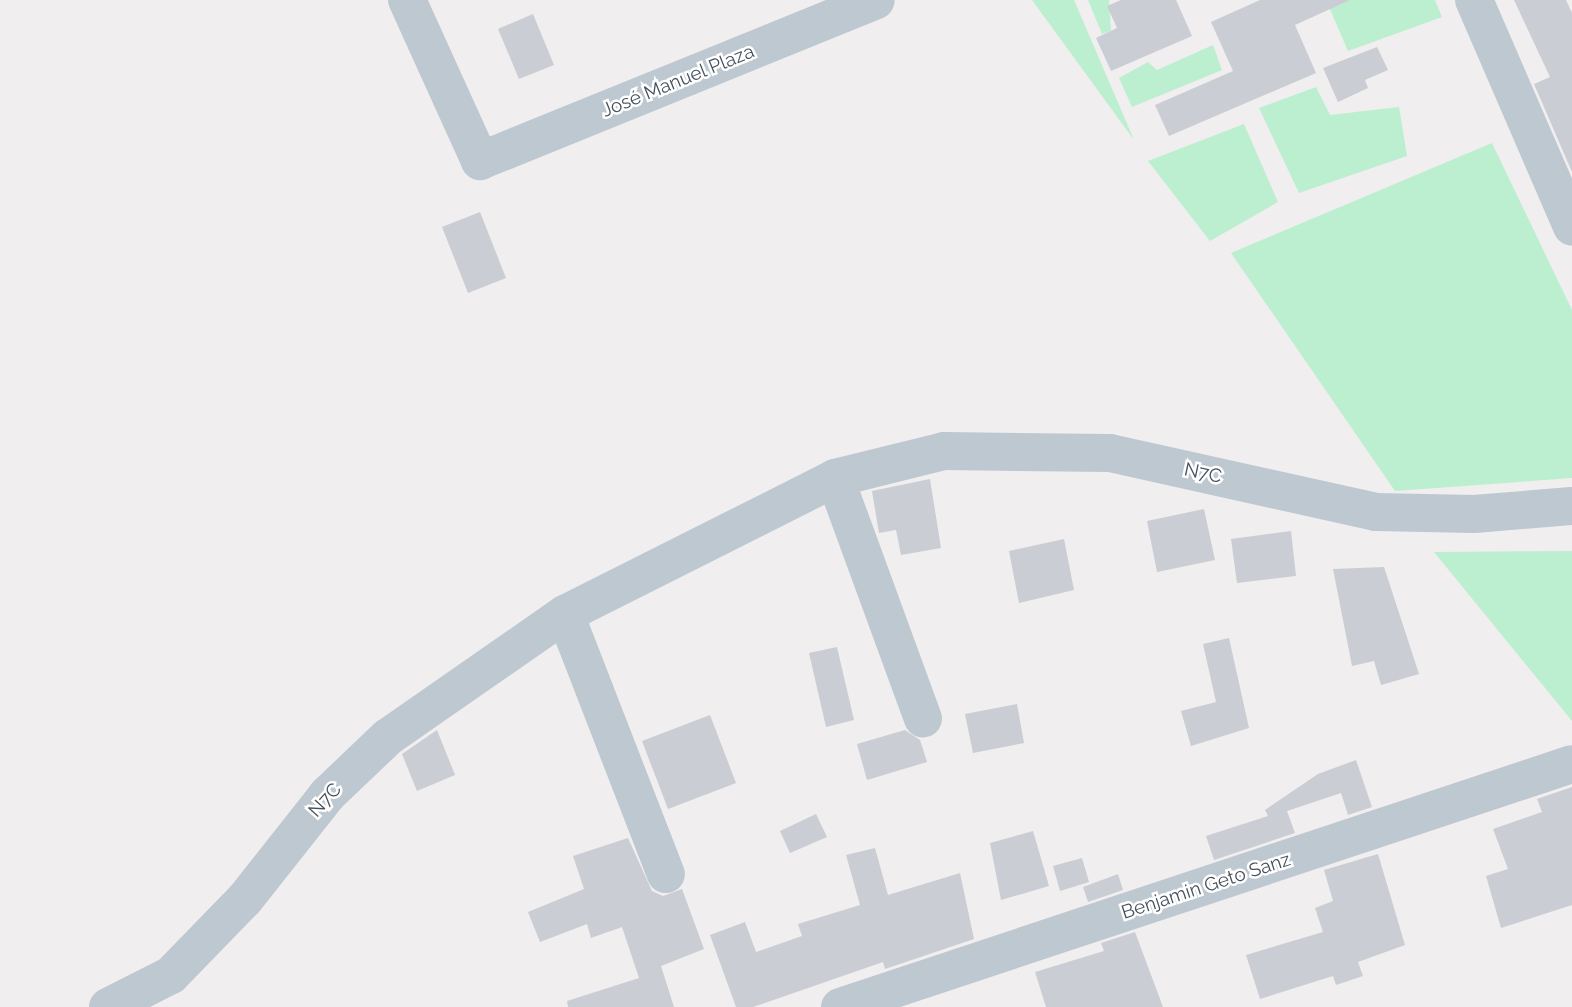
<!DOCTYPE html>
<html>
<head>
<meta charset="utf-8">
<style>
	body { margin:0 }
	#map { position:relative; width:1572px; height:1007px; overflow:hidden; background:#f0eeee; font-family:Raleway,sans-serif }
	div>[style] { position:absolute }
	.green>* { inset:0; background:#bbefd0 }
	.building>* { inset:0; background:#cacdd3 }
	.minor>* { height:38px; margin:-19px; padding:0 19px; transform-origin:19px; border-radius:19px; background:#bec8d0 }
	span { translate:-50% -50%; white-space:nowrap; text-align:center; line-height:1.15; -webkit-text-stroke:5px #fff; paint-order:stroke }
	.street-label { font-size:19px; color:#46515b }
</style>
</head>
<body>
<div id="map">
	<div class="green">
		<i style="clip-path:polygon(1032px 0,1074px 0,1134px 140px)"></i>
		<i style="clip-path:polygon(1088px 0,1109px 0,1111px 31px,1102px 34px)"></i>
		<i style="clip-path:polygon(1326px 0,1435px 0,1442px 17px,1348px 51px)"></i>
		<i style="clip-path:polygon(1213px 45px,1222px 70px,1132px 107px,1119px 78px,1148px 62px,1157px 70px)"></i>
		<i style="clip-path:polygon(1316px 87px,1330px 115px,1399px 107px,1407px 156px,1299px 193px,1259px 108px)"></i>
		<i style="clip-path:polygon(1244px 124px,1278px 202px,1210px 241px,1148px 161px)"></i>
		<i style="clip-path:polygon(1492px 143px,1572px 310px,1572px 478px,1395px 491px,1231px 253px)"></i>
		<i style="clip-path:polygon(1572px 551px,1572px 721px,1434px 552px)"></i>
	</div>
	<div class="building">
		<i style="clip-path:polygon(1121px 0,1176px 0,1192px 36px,1111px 71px,1096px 38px,1117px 28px,1107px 6px)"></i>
		<i style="clip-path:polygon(1260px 0,1350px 0,1295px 25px,1316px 73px,1169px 136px,1155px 105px,1233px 71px,1211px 22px)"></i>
		<i style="clip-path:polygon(1514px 0,1566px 0,1572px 13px,1572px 172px,1534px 84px,1550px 77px)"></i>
		<i style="clip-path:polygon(533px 14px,554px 65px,519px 79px,498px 29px)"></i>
		<i style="clip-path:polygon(1377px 47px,1388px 70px,1365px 80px,1368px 88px,1338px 102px,1323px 68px)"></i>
		<i style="clip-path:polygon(480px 212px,506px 278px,468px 293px,442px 227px)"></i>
		<i style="clip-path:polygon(930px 479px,941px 548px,901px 555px,896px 530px,879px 533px,872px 491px)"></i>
		<i style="clip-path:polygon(1204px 509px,1215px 560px,1157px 572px,1147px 521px)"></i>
		<i style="clip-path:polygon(1291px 531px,1296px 576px,1237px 583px,1231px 539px)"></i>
		<i style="clip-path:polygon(1064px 539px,1074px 590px,1019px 603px,1009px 551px)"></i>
		<i style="clip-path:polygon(1384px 567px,1419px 674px,1381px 685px,1374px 661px,1352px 666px,1333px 569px)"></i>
		<i style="clip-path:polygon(1229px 638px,1249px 728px,1191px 746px,1181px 711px,1216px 702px,1203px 644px)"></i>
		<i style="clip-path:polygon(837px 647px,854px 720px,826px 727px,809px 653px)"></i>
		<i style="clip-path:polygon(1017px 704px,1024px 743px,973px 753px,965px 714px)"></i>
		<i style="clip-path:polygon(710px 715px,736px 783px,668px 809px,642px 741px)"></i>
		<i style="clip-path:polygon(437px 730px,455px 775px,417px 791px,402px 754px)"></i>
		<i style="clip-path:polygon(905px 730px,920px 740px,927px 762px,867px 780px,857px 744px)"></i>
		<i style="clip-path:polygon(1356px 760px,1372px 807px,1348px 815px,1341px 793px,1287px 811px,1295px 833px,1214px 860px,1206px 836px,1268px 816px,1265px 810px,1318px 774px)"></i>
		<i style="clip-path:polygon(1572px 787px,1572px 905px,1501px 928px,1486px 876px,1508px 869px,1493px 829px,1542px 812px,1537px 799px)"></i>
		<i style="clip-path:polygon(816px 814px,827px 837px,790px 853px,780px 831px)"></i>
		<i style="clip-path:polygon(1033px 831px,1049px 886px,1001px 900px,990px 843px)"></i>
		<i style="clip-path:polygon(628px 838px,652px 891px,663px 896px,682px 889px,704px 949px,661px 966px,674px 1007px,568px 1007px,567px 1001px,639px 978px,622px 927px,591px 938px,587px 924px,540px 942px,528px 912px,584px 889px,573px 856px)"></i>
		<i style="clip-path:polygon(875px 848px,888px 895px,960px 873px,974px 939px,885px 969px,883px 962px,753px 1007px,736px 1007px,710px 935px,745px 922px,756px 952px,802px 936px,798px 924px,860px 905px,846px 855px)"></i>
		<i style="clip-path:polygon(1378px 854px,1405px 945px,1358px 962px,1363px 976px,1336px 985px,1333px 976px,1260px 999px,1246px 955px,1323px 932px,1315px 908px,1333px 901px,1324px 870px)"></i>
		<i style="clip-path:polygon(1082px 858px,1089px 882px,1060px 891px,1053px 866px)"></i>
		<i style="clip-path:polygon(1118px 874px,1123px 890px,1088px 902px,1083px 887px)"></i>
		<i style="clip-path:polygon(1135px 932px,1163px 1007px,1046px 1007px,1035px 972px,1104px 951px,1101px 943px)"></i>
	</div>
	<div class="minor">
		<i style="left:407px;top:0;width:177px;rotate:65.6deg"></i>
		<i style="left:480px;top:161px;width:427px;rotate:-22.1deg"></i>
		<i style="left:1474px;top:0;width:247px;rotate:66.6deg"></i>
		<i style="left:835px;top:478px;width:256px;rotate:69.9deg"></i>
		<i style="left:565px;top:614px;width:279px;rotate:68.8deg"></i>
		<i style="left:108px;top:1007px;width:71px;rotate:-26.9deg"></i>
		<i style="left:171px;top:975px;width:106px;rotate:-45.8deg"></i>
		<i style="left:245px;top:899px;width:132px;rotate:-51.7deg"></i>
		<i style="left:327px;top:795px;width:84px;rotate:-43.6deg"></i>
		<i style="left:388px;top:737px;width:216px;rotate:-34.8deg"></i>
		<i style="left:565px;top:614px;width:302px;rotate:-26.7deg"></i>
		<i style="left:835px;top:478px;width:112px;rotate:-13.9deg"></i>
		<i style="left:944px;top:451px;width:166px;rotate:0.7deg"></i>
		<i style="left:1110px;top:453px;width:272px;rotate:12.5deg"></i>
		<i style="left:1376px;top:512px;width:98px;rotate:1.2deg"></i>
		<i style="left:1474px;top:514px;width:98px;rotate:-4.7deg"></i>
		<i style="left:840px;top:1007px;width:771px;rotate:-18.36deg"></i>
	</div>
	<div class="street-label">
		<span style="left:678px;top:81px;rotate:-22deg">José Manuel Plaza</span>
		<span style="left:1203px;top:473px;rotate:12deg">N7C</span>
		<span style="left:325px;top:800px;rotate:-48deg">N7C</span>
		<span style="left:1206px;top:886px;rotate:-18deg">Benjamin Geto Sanz</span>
	</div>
</div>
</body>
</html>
